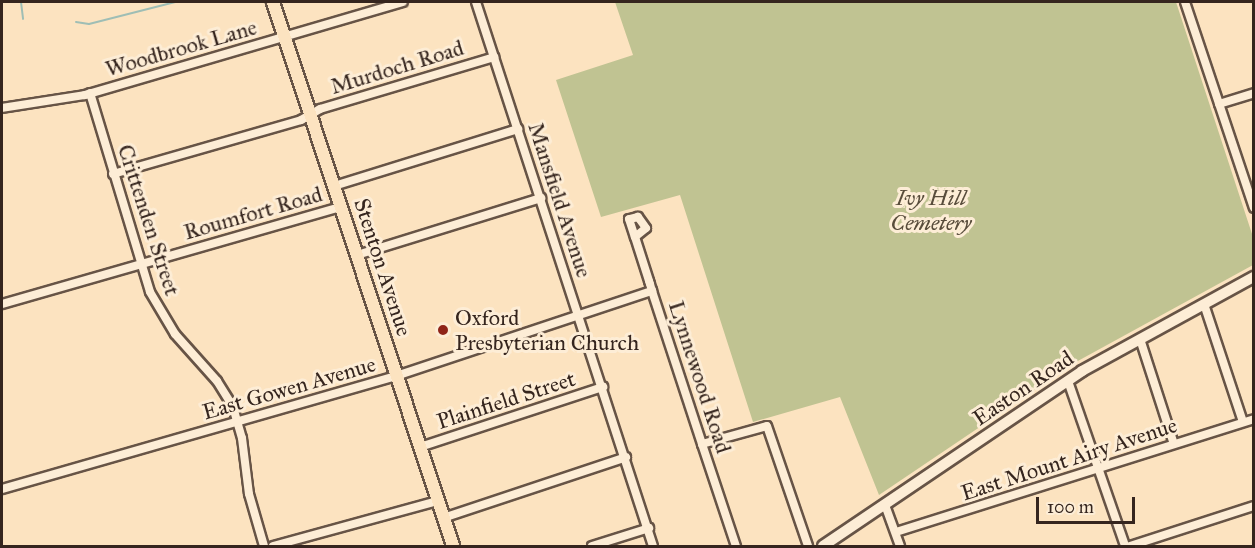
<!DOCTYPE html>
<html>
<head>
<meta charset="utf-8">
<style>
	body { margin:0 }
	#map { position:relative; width:1255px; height:548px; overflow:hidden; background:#fce3c0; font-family:"IM FELL Great Primer",serif }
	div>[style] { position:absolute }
	.green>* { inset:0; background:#c0c392 }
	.stream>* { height:2px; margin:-1px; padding:0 1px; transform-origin:1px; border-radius:1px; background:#9fbeb5 }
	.roads { filter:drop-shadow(2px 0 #675446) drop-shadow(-2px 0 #675446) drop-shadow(0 2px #675446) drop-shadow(0 -2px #675446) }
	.street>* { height:8px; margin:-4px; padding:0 4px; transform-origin:4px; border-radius:4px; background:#fdedd6 }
	.secondary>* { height:10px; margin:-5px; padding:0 5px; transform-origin:5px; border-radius:5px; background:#fdedd6 }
	.primary>* { height:12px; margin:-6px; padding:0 6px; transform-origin:6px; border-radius:6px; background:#fce3c0 }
	.dots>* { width:16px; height:16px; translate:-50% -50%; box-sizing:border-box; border:3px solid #fdedd6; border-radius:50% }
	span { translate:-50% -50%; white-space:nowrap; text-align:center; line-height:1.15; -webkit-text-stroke:6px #fdedd6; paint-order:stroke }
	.street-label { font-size:22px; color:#35251e }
	.park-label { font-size:22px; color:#584c3b; font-style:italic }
	.poi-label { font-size:22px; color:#35251e }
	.left { translate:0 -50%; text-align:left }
	.frame { position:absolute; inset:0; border:3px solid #35251e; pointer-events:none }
	.scale { position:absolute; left:1036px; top:497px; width:99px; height:27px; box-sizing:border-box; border:3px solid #35251e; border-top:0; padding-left:8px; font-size:18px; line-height:21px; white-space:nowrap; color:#35251e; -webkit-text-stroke:4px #fdedd6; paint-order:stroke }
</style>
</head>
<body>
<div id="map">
	<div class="green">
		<i style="clip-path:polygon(615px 2px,1176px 2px,1253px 237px,1253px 265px,1076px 362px,879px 495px,840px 397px,753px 422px,680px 195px,601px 217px,556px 80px,633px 55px)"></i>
	</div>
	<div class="stream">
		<i style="left:21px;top:2px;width:17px;rotate:83deg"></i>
		<i style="left:76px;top:22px;width:13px;rotate:9deg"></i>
		<i style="left:89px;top:24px;width:89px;rotate:-14.3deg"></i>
	</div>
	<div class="roads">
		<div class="street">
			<i style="left:476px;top:2px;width:572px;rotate:71.98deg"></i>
			<i style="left:1185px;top:2px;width:217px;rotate:71.5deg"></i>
			<i style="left:90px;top:93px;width:208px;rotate:73.2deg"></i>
			<i style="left:150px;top:292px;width:49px;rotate:59.2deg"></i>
			<i style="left:175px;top:334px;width:63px;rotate:48.2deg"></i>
			<i style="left:217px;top:381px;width:31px;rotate:58deg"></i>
			<i style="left:233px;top:407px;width:32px;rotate:74deg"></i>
			<i style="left:242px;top:438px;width:56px;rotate:82.9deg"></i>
			<i style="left:249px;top:494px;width:54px;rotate:73.9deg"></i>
			<i style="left:1219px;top:104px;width:37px;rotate:-17deg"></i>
			<i style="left:2px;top:108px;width:84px;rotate:-8.9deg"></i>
			<i style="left:85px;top:95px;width:331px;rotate:-16.3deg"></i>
			<i style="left:113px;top:174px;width:196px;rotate:-16deg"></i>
			<i style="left:301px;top:120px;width:22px;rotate:-30deg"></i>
			<i style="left:320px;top:109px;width:182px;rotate:-16.6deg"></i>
			<i style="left:334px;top:186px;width:193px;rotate:-17.2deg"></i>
			<i style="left:635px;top:237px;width:14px;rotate:-39deg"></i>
			<i style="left:646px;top:228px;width:14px;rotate:-126deg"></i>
			<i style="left:638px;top:217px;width:9px;rotate:167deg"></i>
			<i style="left:629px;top:219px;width:19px;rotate:72deg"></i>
			<i style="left:635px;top:237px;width:46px;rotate:72.3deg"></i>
			<i style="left:649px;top:281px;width:3px;rotate:72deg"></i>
			<i style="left:650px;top:284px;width:7px;rotate:74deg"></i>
			<i style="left:652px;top:291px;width:161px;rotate:71.9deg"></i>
			<i style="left:702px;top:444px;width:108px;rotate:71.6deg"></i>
			<i style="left:357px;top:255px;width:193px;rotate:-17.2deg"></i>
			<i style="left:2px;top:304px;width:353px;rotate:-16deg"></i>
			<i style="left:1204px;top:304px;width:124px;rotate:71.7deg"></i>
			<i style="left:1140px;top:339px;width:110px;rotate:72.1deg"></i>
			<i style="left:1068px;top:381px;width:175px;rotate:70.9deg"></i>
			<i style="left:702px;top:444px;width:67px;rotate:-15.5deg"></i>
			<i style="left:767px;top:426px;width:127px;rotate:71.1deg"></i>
			<i style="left:420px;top:447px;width:193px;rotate:-18.2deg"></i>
			<i style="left:2px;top:489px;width:410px;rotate:-16deg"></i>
			<i style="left:396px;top:376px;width:270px;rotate:-18.4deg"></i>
			<i style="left:885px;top:505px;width:44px;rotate:69.9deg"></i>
			<i style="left:443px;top:518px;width:193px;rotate:-18.4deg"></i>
			<i style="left:896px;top:532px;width:375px;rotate:-17.5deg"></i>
			<i style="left:273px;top:546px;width:171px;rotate:-15.3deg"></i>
			<i style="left:592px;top:546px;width:60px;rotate:-17.5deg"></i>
			<i style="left:1130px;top:546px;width:130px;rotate:-17.9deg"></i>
		</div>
		<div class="secondary">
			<i style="left:823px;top:546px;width:313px;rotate:-34deg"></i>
			<i style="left:1082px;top:371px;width:196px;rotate:-28.7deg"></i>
		</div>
		<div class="primary">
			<i style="left:273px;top:2px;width:573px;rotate:71.69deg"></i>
		</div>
	</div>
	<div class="dots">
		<i style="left:443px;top:330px;background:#8f2418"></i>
	</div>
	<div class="street-label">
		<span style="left:181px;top:48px;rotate:-16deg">Woodbrook Lane</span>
		<span style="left:397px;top:67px;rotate:-17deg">Murdoch Road</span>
		<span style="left:560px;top:200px;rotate:72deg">Mansfield Avenue</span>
		<span style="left:253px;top:213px;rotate:-16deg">Roumfort Road</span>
		<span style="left:149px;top:220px;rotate:72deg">Crittenden Street</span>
		<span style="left:383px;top:267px;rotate:72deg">Stenton Avenue</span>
		<span style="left:700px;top:377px;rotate:72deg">Lynnewood Road</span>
		<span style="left:289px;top:388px;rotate:-16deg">East Gowen Avenue</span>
		<span style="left:1023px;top:388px;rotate:-34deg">Easton Road</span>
		<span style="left:506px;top:400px;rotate:-18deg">Plainfield Street</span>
		<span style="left:1069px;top:459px;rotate:-18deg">East Mount Airy Avenue</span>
	</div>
	<div class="park-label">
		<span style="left:931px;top:210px">Ivy Hill<br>Cemetery</span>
	</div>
	<div class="poi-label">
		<span class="left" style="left:455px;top:330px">Oxford<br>Presbyterian Church</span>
	</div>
	<div class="frame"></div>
	<div class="scale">100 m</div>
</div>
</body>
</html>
